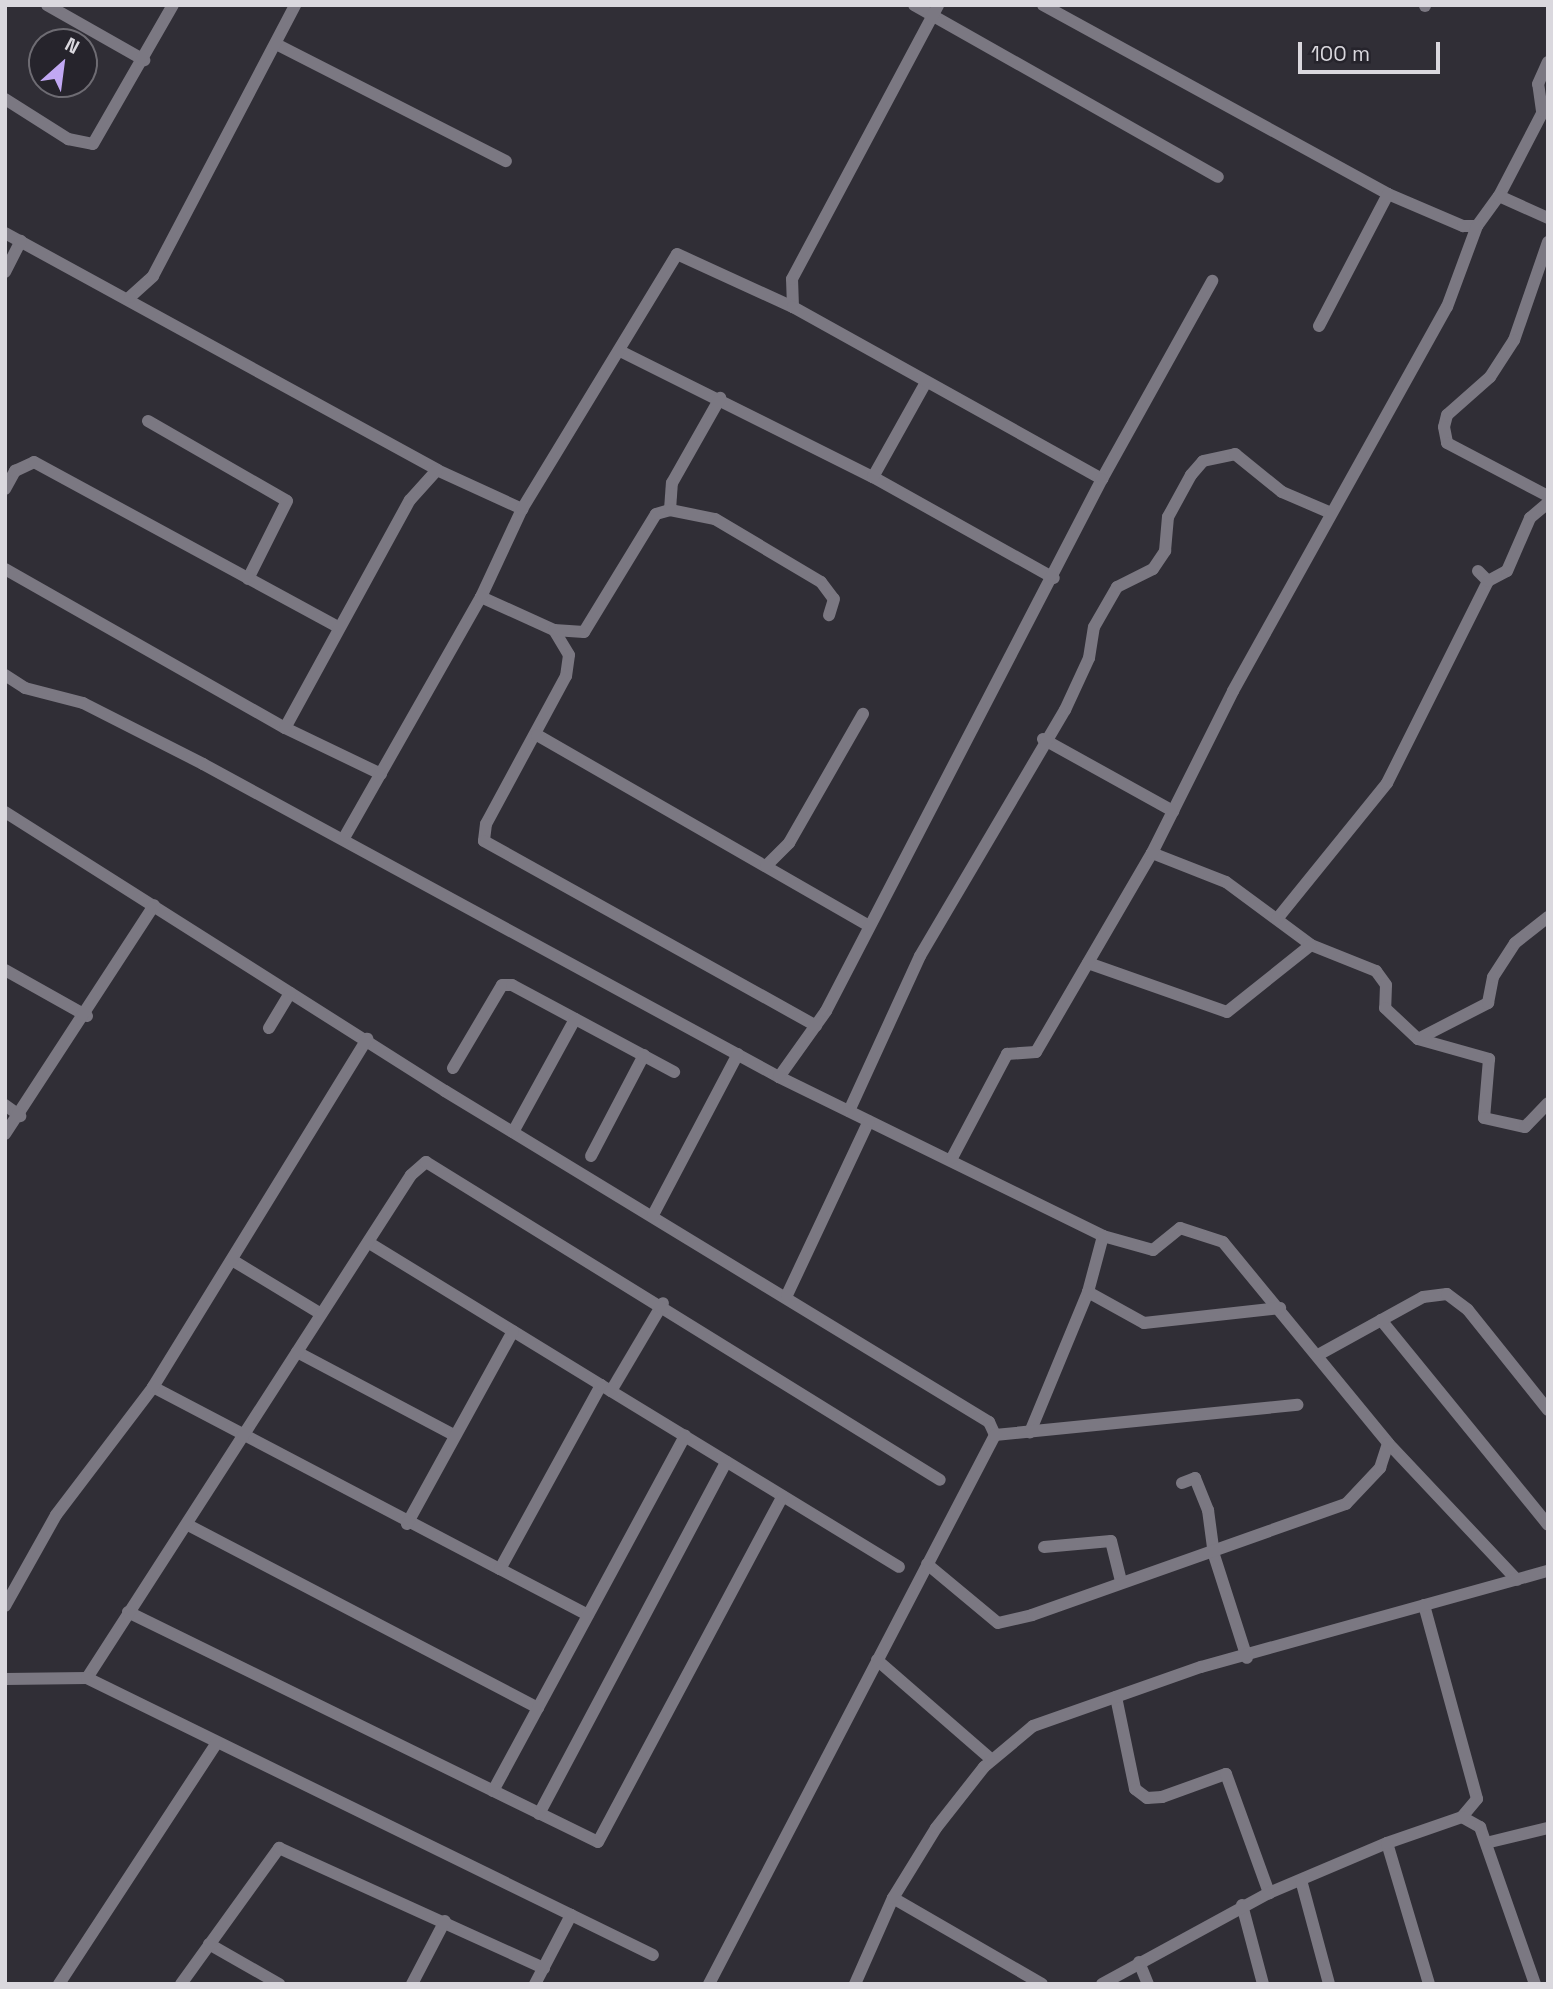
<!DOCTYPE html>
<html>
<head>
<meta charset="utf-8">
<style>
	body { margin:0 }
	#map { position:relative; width:1553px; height:1989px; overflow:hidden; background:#302e36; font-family:"Space Grotesk",sans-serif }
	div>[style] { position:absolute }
	.minor>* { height:12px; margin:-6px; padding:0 6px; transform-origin:6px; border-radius:6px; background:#7b7882 }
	span { translate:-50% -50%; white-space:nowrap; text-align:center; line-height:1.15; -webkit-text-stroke:5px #26242c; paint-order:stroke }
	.frame { position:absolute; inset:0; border:7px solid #dad8de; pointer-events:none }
	.north { position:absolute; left:28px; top:28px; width:70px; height:70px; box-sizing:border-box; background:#26242c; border:2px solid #6e6c73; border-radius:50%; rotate:28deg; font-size:19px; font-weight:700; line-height:28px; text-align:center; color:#dad8de }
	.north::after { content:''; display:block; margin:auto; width:24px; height:32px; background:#c1a8f3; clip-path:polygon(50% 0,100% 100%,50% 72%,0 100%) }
	.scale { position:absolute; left:1298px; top:42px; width:142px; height:32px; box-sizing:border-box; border:4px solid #dad8de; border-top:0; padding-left:9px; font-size:21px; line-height:24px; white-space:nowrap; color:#dad8de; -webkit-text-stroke:5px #26242c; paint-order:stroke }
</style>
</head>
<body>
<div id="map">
	<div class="minor">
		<i style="left:47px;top:5px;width:112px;rotate:29.6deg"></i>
		<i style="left:914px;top:5px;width:349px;rotate:29.5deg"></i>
		<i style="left:1043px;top:5px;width:393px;rotate:28.7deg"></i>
		<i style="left:1388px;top:194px;width:82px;rotate:23.1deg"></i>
		<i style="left:1463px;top:226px;width:14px"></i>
		<i style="left:1477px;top:226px;width:37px;rotate:-54deg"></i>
		<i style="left:1499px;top:196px;width:106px;rotate:-62.5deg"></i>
		<i style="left:1425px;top:6px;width:1px;rotate:-90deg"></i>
		<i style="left:276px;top:44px;width:258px;rotate:27deg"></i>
		<i style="left:5px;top:99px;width:75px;rotate:32.4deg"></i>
		<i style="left:68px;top:139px;width:25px;rotate:11deg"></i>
		<i style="left:93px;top:144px;width:160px;rotate:-60.1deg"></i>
		<i style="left:1542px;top:111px;width:27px;rotate:-98deg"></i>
		<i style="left:1538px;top:84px;width:24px;rotate:-66deg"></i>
		<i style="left:1499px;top:196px;width:54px;rotate:24.2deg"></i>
		<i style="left:5px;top:233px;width:493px;rotate:28.7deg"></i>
		<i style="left:437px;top:470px;width:94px;rotate:24.6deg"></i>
		<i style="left:1548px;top:242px;width:104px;rotate:109.1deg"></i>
		<i style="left:1514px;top:340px;width:44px;rotate:123deg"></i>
		<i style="left:1490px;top:377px;width:57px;rotate:138.5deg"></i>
		<i style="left:1447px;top:415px;width:12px;rotate:104deg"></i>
		<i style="left:1444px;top:427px;width:16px;rotate:79deg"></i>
		<i style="left:1447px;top:443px;width:114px;rotate:27.7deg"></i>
		<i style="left:5px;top:272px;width:35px;rotate:-63deg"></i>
		<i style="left:130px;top:297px;width:31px;rotate:-42deg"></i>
		<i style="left:153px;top:276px;width:306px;rotate:-62.3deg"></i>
		<i style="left:793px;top:307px;width:28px;rotate:-92deg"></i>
		<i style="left:792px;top:279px;width:310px;rotate:-61.9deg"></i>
		<i style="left:1319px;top:326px;width:149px;rotate:-62.4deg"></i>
		<i style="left:620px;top:351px;width:283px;rotate:26.5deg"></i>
		<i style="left:873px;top:477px;width:207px;rotate:29.2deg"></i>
		<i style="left:148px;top:421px;width:160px;rotate:29.9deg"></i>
		<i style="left:287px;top:501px;width:87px;rotate:116.6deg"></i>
		<i style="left:873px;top:477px;width:107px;rotate:-60.8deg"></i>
		<i style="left:5px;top:489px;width:21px;rotate:-61deg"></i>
		<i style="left:15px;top:471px;width:21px;rotate:-25deg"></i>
		<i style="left:34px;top:462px;width:346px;rotate:28.5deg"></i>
		<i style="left:670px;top:510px;width:27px;rotate:-86deg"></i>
		<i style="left:672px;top:483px;width:98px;rotate:-60.5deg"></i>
		<i style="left:5px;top:569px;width:322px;rotate:29.6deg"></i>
		<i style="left:1478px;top:571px;width:14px;rotate:45deg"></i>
		<i style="left:481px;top:597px;width:80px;rotate:24.3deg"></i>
		<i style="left:554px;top:630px;width:29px;rotate:59deg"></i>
		<i style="left:569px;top:655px;width:21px;rotate:98deg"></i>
		<i style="left:566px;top:676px;width:168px;rotate:118.4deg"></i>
		<i style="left:486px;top:824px;width:17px;rotate:97deg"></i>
		<i style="left:484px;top:841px;width:380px;rotate:29.1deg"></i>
		<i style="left:554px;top:630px;width:30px;rotate:4deg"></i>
		<i style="left:584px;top:632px;width:138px;rotate:-58.6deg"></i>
		<i style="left:656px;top:514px;width:15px;rotate:-16deg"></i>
		<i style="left:670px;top:510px;width:46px;rotate:11.3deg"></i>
		<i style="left:715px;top:519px;width:123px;rotate:30.7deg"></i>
		<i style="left:821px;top:582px;width:21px;rotate:53deg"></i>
		<i style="left:834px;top:599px;width:17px;rotate:107deg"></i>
		<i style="left:5px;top:675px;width:24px;rotate:33deg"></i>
		<i style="left:25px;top:688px;width:60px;rotate:14.5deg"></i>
		<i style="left:83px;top:703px;width:135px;rotate:26.9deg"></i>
		<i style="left:203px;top:764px;width:656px;rotate:28.52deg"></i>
		<i style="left:779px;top:1077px;width:361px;rotate:26.1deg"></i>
		<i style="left:1103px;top:1236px;width:58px;rotate:105deg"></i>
		<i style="left:1088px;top:1292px;width:152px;rotate:112.5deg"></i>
		<i style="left:537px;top:735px;width:382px;rotate:29.9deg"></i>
		<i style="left:1043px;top:739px;width:149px;rotate:29deg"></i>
		<i style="left:381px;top:774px;width:106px;rotate:-154.4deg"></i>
		<i style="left:285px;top:728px;width:260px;rotate:-61.3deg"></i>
		<i style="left:410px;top:500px;width:40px;rotate:-48deg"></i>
		<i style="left:5px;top:812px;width:521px;rotate:32.38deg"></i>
		<i style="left:445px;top:1091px;width:637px;rotate:31.32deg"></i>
		<i style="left:989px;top:1422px;width:14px;rotate:65deg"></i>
		<i style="left:995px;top:1435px;width:619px;rotate:117.52deg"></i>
		<i style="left:344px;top:838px;width:277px;rotate:-60.4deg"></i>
		<i style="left:481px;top:597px;width:97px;rotate:-65deg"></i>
		<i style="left:522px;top:509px;width:298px;rotate:-58.7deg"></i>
		<i style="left:677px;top:254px;width:128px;rotate:24.6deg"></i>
		<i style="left:793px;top:307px;width:354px;rotate:29.1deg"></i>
		<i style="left:1102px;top:479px;width:227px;rotate:-60.9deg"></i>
		<i style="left:1152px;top:853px;width:79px;rotate:21.4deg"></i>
		<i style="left:1226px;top:882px;width:106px;rotate:36.5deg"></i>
		<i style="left:1311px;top:945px;width:70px;rotate:21.8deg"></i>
		<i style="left:1376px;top:971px;width:17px;rotate:54deg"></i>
		<i style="left:1386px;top:985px;width:23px;rotate:92deg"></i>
		<i style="left:1385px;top:1008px;width:45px;rotate:43.2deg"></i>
		<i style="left:1418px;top:1039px;width:74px;rotate:15.7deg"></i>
		<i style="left:1489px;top:1059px;width:59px;rotate:94.8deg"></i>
		<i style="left:1484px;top:1118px;width:42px;rotate:12.4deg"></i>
		<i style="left:1525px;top:1127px;width:33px;rotate:-46deg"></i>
		<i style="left:766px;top:866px;width:33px;rotate:-45deg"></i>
		<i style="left:789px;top:843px;width:149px;rotate:-60.2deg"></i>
		<i style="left:1277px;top:919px;width:175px;rotate:-51deg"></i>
		<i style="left:1387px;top:783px;width:226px;rotate:-63.4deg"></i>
		<i style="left:1488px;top:581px;width:21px;rotate:-28deg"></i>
		<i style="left:1507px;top:571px;width:58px;rotate:-66.5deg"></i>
		<i style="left:1530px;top:518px;width:23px;rotate:-40deg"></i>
		<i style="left:1088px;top:963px;width:147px;rotate:19.4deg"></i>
		<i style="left:1227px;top:1012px;width:107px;rotate:-38.6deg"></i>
		<i style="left:5px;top:970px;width:94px;rotate:29.3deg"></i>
		<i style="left:269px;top:1028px;width:41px;rotate:-59deg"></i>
		<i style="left:1418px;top:1039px;width:79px;rotate:-27.2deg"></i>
		<i style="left:1488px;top:1003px;width:26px;rotate:-79deg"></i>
		<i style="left:1493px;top:977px;width:40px;rotate:-57.1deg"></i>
		<i style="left:1515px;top:943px;width:42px;rotate:-38.2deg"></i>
		<i style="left:453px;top:1068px;width:96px;rotate:-59.4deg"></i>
		<i style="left:502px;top:985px;width:10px"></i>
		<i style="left:512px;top:985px;width:184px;rotate:28.2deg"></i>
		<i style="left:779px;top:1077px;width:81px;rotate:-54.5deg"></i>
		<i style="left:826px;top:1011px;width:599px;rotate:-62.58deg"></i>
		<i style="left:5px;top:1105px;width:19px;rotate:36deg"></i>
		<i style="left:849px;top:1111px;width:170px;rotate:-65.4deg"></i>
		<i style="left:920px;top:956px;width:286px;rotate:-59.5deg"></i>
		<i style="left:1065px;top:710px;width:57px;rotate:-65.2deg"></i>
		<i style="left:1089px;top:658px;width:31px;rotate:-81deg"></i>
		<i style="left:1094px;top:627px;width:46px;rotate:-60.1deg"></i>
		<i style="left:1117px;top:587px;width:40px;rotate:-26.6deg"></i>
		<i style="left:1153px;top:569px;width:22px;rotate:-56deg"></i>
		<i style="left:1165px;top:551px;width:34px;rotate:-85deg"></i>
		<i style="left:1168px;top:517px;width:48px;rotate:-61.3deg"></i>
		<i style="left:1191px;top:475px;width:18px;rotate:-49deg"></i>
		<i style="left:1203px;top:461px;width:33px;rotate:-12deg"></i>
		<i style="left:1235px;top:454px;width:60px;rotate:39deg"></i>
		<i style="left:1282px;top:492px;width:53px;rotate:23.2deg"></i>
		<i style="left:513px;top:1132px;width:129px;rotate:-61.2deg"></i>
		<i style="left:5px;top:1134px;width:273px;rotate:-56.9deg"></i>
		<i style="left:591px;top:1156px;width:114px;rotate:-62.3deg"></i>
		<i style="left:952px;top:1158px;width:118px;rotate:-62.1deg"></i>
		<i style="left:1007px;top:1054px;width:29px;rotate:-4deg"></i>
		<i style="left:1036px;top:1052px;width:230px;rotate:-59.8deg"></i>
		<i style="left:1152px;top:853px;width:181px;rotate:-63.4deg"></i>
		<i style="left:1233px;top:691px;width:440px;rotate:-60.9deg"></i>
		<i style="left:1447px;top:307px;width:86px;rotate:-69.7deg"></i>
		<i style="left:653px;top:1215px;width:182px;rotate:-62.2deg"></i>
		<i style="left:1103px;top:1236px;width:52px;rotate:15.6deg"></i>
		<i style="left:1153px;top:1250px;width:35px;rotate:-39deg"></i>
		<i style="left:1180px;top:1228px;width:45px;rotate:18deg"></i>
		<i style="left:1223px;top:1242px;width:260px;rotate:50.6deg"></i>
		<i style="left:1388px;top:1443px;width:188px;rotate:46.7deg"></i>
		<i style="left:232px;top:1260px;width:104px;rotate:31.2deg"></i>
		<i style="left:1088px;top:1292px;width:64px;rotate:29deg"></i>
		<i style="left:1144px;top:1323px;width:137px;rotate:-6.3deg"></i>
		<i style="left:787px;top:1295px;width:192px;rotate:-64.8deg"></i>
		<i style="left:1381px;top:1320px;width:264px;rotate:50.8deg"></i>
		<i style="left:297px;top:1352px;width:178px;rotate:27.9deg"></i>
		<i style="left:1318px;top:1355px;width:120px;rotate:-28.9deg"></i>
		<i style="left:1423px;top:1297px;width:24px;rotate:-7deg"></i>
		<i style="left:1447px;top:1294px;width:26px;rotate:37deg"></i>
		<i style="left:1468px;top:1310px;width:128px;rotate:51.3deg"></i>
		<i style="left:601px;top:1385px;width:349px;rotate:31.4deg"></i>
		<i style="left:153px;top:1387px;width:392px;rotate:27.7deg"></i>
		<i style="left:500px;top:1569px;width:210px;rotate:-61.2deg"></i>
		<i style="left:601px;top:1385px;width:273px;rotate:-148.5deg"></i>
		<i style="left:611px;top:1391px;width:102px;rotate:-59.4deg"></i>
		<i style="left:995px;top:1435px;width:304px;rotate:-5.7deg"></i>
		<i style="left:1182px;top:1483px;width:14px;rotate:-21deg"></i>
		<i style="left:1195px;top:1478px;width:35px;rotate:68deg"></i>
		<i style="left:1208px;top:1510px;width:45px;rotate:82.4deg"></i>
		<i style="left:1214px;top:1555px;width:108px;rotate:72.2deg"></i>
		<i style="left:407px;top:1524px;width:220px;rotate:-61.2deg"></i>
		<i style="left:188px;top:1525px;width:395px;rotate:27.6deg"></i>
		<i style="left:1044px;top:1547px;width:67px;rotate:-5.1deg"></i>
		<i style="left:1111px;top:1541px;width:41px;rotate:76deg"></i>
		<i style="left:927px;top:1564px;width:92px;rotate:39.7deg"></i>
		<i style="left:998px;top:1623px;width:35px;rotate:-13deg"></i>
		<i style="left:1032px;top:1615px;width:333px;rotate:-19.5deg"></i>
		<i style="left:1346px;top:1504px;width:50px;rotate:-46.6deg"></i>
		<i style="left:1380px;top:1468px;width:26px;rotate:-72deg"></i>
		<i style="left:500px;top:1569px;width:99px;rotate:27.6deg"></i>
		<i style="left:1424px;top:1605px;width:201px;rotate:74.7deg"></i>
		<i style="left:1477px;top:1799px;width:23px;rotate:130deg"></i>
		<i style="left:5px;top:1606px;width:104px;rotate:-60.7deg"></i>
		<i style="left:56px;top:1515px;width:161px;rotate:-52.8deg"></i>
		<i style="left:153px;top:1387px;width:409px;rotate:-58.4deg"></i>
		<i style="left:128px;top:1612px;width:523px;rotate:26.08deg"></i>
		<i style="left:598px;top:1842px;width:392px;rotate:-61.9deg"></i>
		<i style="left:877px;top:1660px;width:152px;rotate:41deg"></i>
		<i style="left:87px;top:1678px;width:598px;rotate:-57.21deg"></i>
		<i style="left:411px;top:1175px;width:20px;rotate:-41deg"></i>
		<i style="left:426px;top:1162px;width:604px;rotate:31.74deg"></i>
		<i style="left:5px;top:1679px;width:82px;rotate:-0.7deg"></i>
		<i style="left:87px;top:1678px;width:630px;rotate:26.08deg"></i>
		<i style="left:1116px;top:1697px;width:94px;rotate:78.3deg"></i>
		<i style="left:1135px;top:1789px;width:15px;rotate:37deg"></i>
		<i style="left:1147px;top:1798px;width:15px;rotate:-4deg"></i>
		<i style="left:1162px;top:1797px;width:68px;rotate:-19.8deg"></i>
		<i style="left:1226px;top:1774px;width:127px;rotate:70.1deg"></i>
		<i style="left:1269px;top:1893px;width:128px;rotate:-23deg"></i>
		<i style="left:1387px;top:1843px;width:147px;rotate:73.4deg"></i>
		<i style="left:493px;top:1791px;width:404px;rotate:-61.6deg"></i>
		<i style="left:539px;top:1814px;width:399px;rotate:-62deg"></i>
		<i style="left:1490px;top:1842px;width:60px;rotate:-13.6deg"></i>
		<i style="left:1387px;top:1843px;width:79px;rotate:-19.1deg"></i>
		<i style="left:1462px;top:1817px;width:21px;rotate:29deg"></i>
		<i style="left:1480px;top:1827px;width:166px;rotate:70.7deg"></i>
		<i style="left:1301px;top:1880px;width:108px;rotate:74.9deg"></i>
		<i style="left:893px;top:1898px;width:172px;rotate:30deg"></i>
		<i style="left:1242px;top:1905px;width:82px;rotate:75.1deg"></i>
		<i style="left:209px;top:1944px;width:81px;rotate:29.7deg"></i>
		<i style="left:1139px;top:1962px;width:24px;rotate:68deg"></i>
		<i style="left:59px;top:1984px;width:288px;rotate:-56.8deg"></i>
		<i style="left:181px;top:1984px;width:168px;rotate:-54.2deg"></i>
		<i style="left:279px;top:1848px;width:291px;rotate:24.4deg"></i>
		<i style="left:412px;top:1984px;width:71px;rotate:-62.4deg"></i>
		<i style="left:535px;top:1984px;width:78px;rotate:-62.4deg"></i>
		<i style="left:855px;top:1984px;width:94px;rotate:-66.2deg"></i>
		<i style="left:893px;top:1898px;width:82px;rotate:-58.4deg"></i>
		<i style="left:936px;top:1828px;width:78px;rotate:-51.8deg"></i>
		<i style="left:984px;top:1767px;width:64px;rotate:-39.9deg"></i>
		<i style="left:1033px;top:1726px;width:178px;rotate:-19.4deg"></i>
		<i style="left:1201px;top:1667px;width:360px;rotate:-15.5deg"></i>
		<i style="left:1102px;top:1984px;width:190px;rotate:-28.6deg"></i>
	</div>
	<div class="frame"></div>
	<div class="north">N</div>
	<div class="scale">100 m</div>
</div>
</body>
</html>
